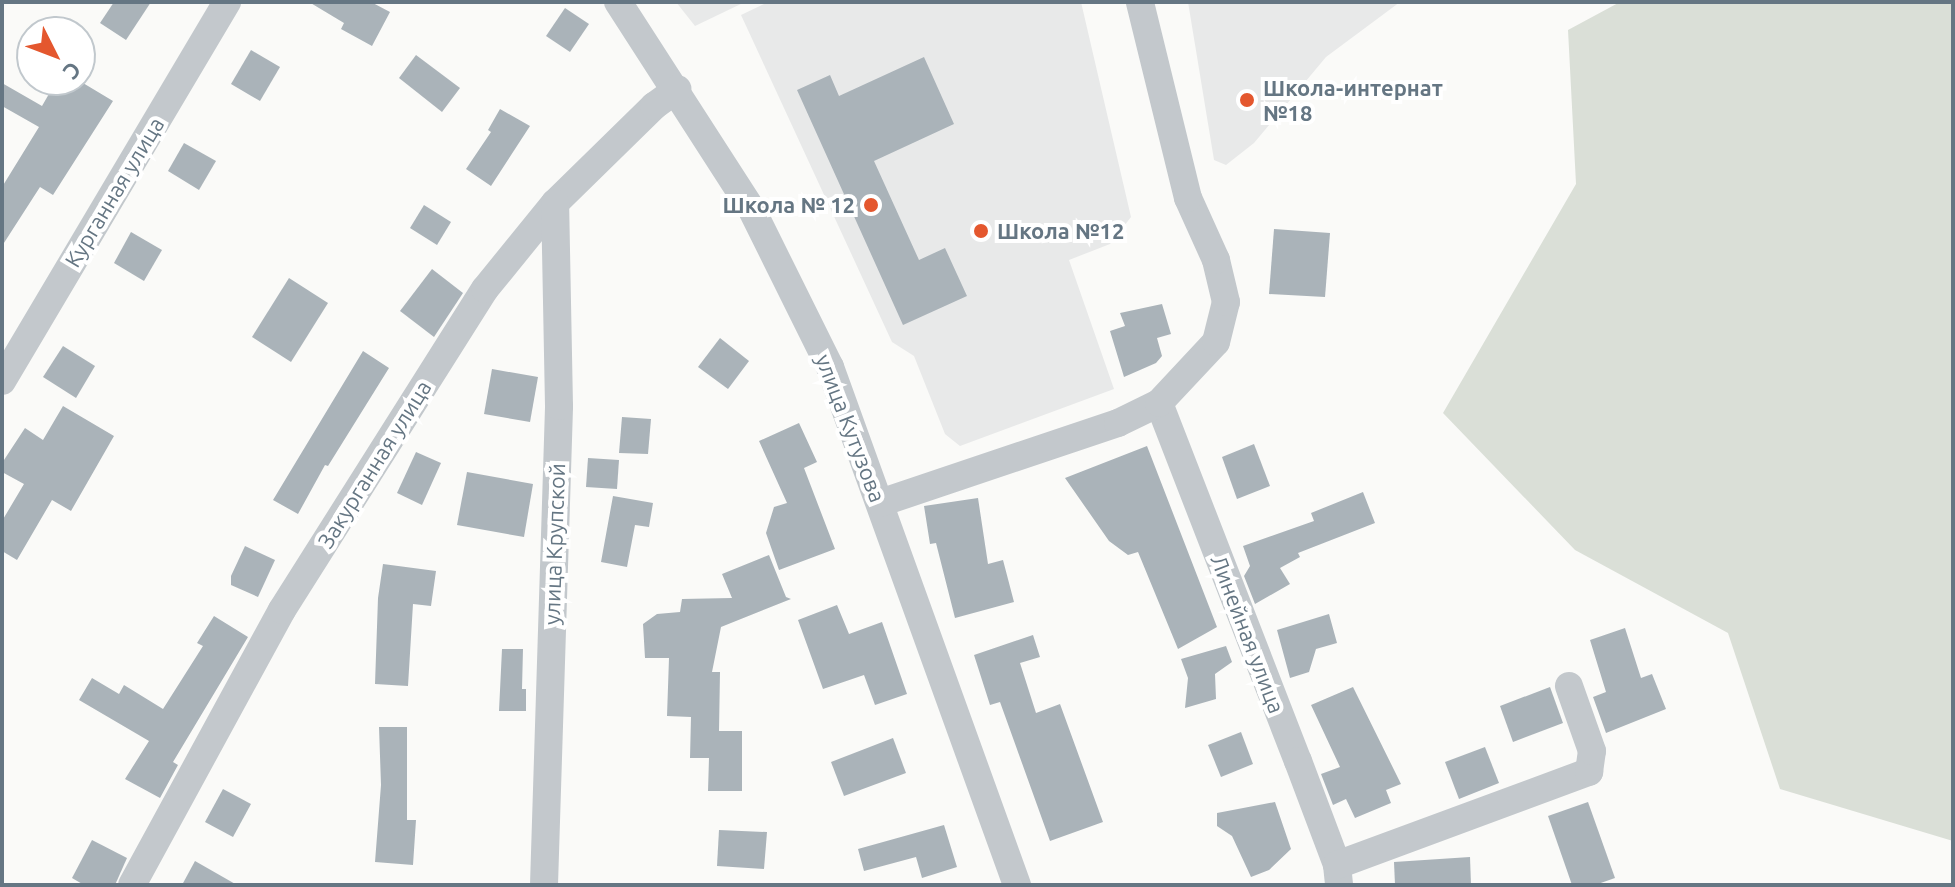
<!DOCTYPE html>
<html>
<head>
<meta charset="utf-8">
<style>
	body { margin:0 }
	#map { position:relative; width:1955px; height:887px; overflow:hidden; background:#fafaf8; font-family:Ubuntu,sans-serif }
	div>[style] { position:absolute }
	.built>* { inset:0; background:#e8e9e9 }
	.green>* { inset:0; background:#dadfd7 }
	.building>* { inset:0; background:#aab3b9 }
	.minor>* { height:28px; margin:-14px; padding:0 14px; transform-origin:14px; border-radius:14px; background:#c3c8cc }
	.dots>* { width:22px; height:22px; translate:-50% -50%; box-sizing:border-box; border:4px solid #fff; border-radius:50% }
	span { translate:-50% -50%; white-space:nowrap; text-align:center; line-height:1.15; -webkit-text-stroke:8px #fff; paint-order:stroke }
	.poi-label { font-size:22px; color:#657683; font-weight:700 }
	.left { translate:0 -50%; text-align:left }
	.right { translate:-100% -50%; text-align:right }
	.street-label { font-size:22px; color:#657683 }
	.frame { position:absolute; inset:0; border:4px solid #657683; pointer-events:none }
	.north { position:absolute; left:16px; top:16px; width:80px; height:80px; box-sizing:border-box; background:#fff; border:2px solid #c1c8cd; border-radius:50%; rotate:132deg; font-size:22px; font-weight:700; line-height:32px; text-align:center; color:#657683 }
	.north::after { content:''; display:block; margin:auto; width:28px; height:36px; background:#e4572e; clip-path:polygon(50% 0,100% 100%,50% 72%,0 100%) }
</style>
</head>
<body>
<div id="map">
	<div class="built">
		<i style="clip-path:polygon(676px 2px,745px 2px,695px 26px)"></i>
		<i style="clip-path:polygon(768px 2px,1081px 2px,1131px 217px,1110px 244px,1069px 260px,1114px 389px,960px 446px,945px 434px,914px 356px,892px 342px,741px 15px)"></i>
		<i style="clip-path:polygon(1188px 2px,1400px 2px,1326px 57px,1254px 143px,1226px 165px,1214px 160px)"></i>
	</div>
	<div class="green">
		<i style="clip-path:polygon(1620px 2px,1953px 2px,1953px 841px,1780px 789px,1728px 633px,1575px 550px,1443px 413px,1576px 184px,1568px 30px)"></i>
	</div>
	<div class="building">
		<i style="clip-path:polygon(114px 2px,151px 2px,126px 40px,100px 23px)"></i>
		<i style="clip-path:polygon(309px 2px,371px 2px,390px 12px,372px 46px,341px 29px,344px 23px)"></i>
		<i style="clip-path:polygon(565px 8px,589px 24px,570px 52px,546px 36px)"></i>
		<i style="clip-path:polygon(251px 50px,280px 67px,260px 101px,231px 84px)"></i>
		<i style="clip-path:polygon(416px 55px,460px 88px,442px 112px,399px 78px)"></i>
		<i style="clip-path:polygon(924px 57px,954px 124px,874px 161px,919px 260px,945px 248px,967px 296px,903px 325px,797px 90px,830px 75px,839px 96px)"></i>
		<i style="clip-path:polygon(57px 80px,78px 80px,113px 101px,53px 195px,40px 187px,2px 246px,2px 187px,39px 127px,2px 106px,2px 83px,42px 106px)"></i>
		<i style="clip-path:polygon(500px 109px,530px 126px,491px 186px,466px 169px,491px 132px,488px 130px)"></i>
		<i style="clip-path:polygon(184px 143px,216px 161px,199px 190px,168px 171px)"></i>
		<i style="clip-path:polygon(424px 205px,451px 222px,437px 245px,410px 228px)"></i>
		<i style="clip-path:polygon(1274px 229px,1330px 233px,1325px 297px,1269px 294px)"></i>
		<i style="clip-path:polygon(131px 232px,162px 250px,144px 281px,114px 263px)"></i>
		<i style="clip-path:polygon(432px 269px,463px 293px,434px 337px,400px 311px)"></i>
		<i style="clip-path:polygon(289px 278px,328px 303px,291px 362px,252px 337px)"></i>
		<i style="clip-path:polygon(1162px 304px,1171px 334px,1157px 338px,1162px 356px,1156px 363px,1124px 377px,1110px 331px,1125px 326px,1120px 313px)"></i>
		<i style="clip-path:polygon(720px 338px,749px 361px,728px 389px,698px 367px)"></i>
		<i style="clip-path:polygon(63px 346px,95px 366px,76px 398px,43px 377px)"></i>
		<i style="clip-path:polygon(363px 351px,389px 368px,328px 466px,325px 465px,298px 514px,273px 500px)"></i>
		<i style="clip-path:polygon(492px 369px,538px 377px,530px 422px,484px 414px)"></i>
		<i style="clip-path:polygon(63px 406px,114px 436px,71px 511px,52px 500px,17px 560px,2px 551px,2px 521px,24px 484px,2px 472px,2px 463px,25px 428px,43px 440px)"></i>
		<i style="clip-path:polygon(622px 417px,651px 419px,648px 454px,619px 453px)"></i>
		<i style="clip-path:polygon(799px 423px,817px 462px,804px 468px,835px 549px,779px 570px,766px 533px,774px 507px,787px 503px,759px 441px)"></i>
		<i style="clip-path:polygon(1254px 444px,1270px 486px,1237px 499px,1222px 457px)"></i>
		<i style="clip-path:polygon(1147px 446px,1217px 627px,1178px 649px,1138px 552px,1128px 555px,1109px 541px,1065px 478px)"></i>
		<i style="clip-path:polygon(416px 452px,441px 463px,422px 505px,397px 493px)"></i>
		<i style="clip-path:polygon(588px 458px,619px 460px,617px 489px,586px 487px)"></i>
		<i style="clip-path:polygon(467px 472px,533px 484px,524px 537px,457px 525px)"></i>
		<i style="clip-path:polygon(1363px 492px,1375px 523px,1298px 553px,1300px 557px,1280px 568px,1290px 584px,1255px 604px,1244px 576px,1250px 566px,1243px 546px,1314px 521px,1311px 513px)"></i>
		<i style="clip-path:polygon(613px 496px,653px 503px,649px 527px,635px 525px,627px 567px,601px 562px)"></i>
		<i style="clip-path:polygon(978px 498px,988px 564px,1003px 560px,1014px 602px,955px 618px,936px 543px,930px 544px,924px 506px)"></i>
		<i style="clip-path:polygon(245px 546px,275px 560px,258px 597px,231px 585px,231px 576px)"></i>
		<i style="clip-path:polygon(769px 555px,786px 597px,791px 599px,721px 627px,712px 672px,720px 672px,719px 731px,742px 731px,742px 791px,708px 791px,709px 758px,690px 758px,691px 717px,667px 716px,669px 658px,645px 658px,643px 624px,657px 614px,680px 612px,682px 599px,732px 598px,722px 574px)"></i>
		<i style="clip-path:polygon(383px 564px,436px 571px,431px 606px,413px 604px,408px 686px,375px 684px,378px 598px)"></i>
		<i style="clip-path:polygon(837px 605px,849px 634px,882px 622px,907px 694px,875px 705px,864px 675px,823px 689px,798px 620px)"></i>
		<i style="clip-path:polygon(1329px 614px,1337px 643px,1316px 649px,1309px 672px,1290px 678px,1277px 630px)"></i>
		<i style="clip-path:polygon(214px 616px,248px 637px,173px 762px,178px 765px,160px 798px,125px 779px,149px 741px,79px 700px,92px 678px,119px 694px,124px 685px,163px 709px,203px 646px,197px 643px)"></i>
		<i style="clip-path:polygon(1625px 628px,1641px 678px,1652px 674px,1666px 709px,1606px 733px,1593px 697px,1606px 692px,1590px 640px)"></i>
		<i style="clip-path:polygon(1033px 635px,1040px 657px,1020px 663px,1036px 713px,1060px 704px,1103px 822px,1050px 841px,1000px 702px,990px 705px,974px 655px)"></i>
		<i style="clip-path:polygon(1226px 646px,1232px 662px,1215px 674px,1216px 699px,1185px 708px,1188px 678px,1181px 659px)"></i>
		<i style="clip-path:polygon(502px 649px,523px 649px,522px 689px,526px 689px,526px 711px,499px 711px)"></i>
		<i style="clip-path:polygon(1353px 687px,1401px 784px,1386px 790px,1391px 803px,1355px 818px,1346px 799px,1333px 805px,1321px 774px,1340px 767px,1311px 705px)"></i>
		<i style="clip-path:polygon(1550px 687px,1563px 723px,1513px 742px,1500px 706px)"></i>
		<i style="clip-path:polygon(379px 727px,407px 727px,407px 820px,416px 820px,413px 865px,375px 862px,381px 785px)"></i>
		<i style="clip-path:polygon(1241px 732px,1253px 764px,1221px 777px,1208px 745px)"></i>
		<i style="clip-path:polygon(893px 738px,906px 773px,844px 796px,831px 762px)"></i>
		<i style="clip-path:polygon(1485px 747px,1499px 783px,1459px 799px,1445px 762px)"></i>
		<i style="clip-path:polygon(223px 789px,251px 804px,233px 837px,205px 822px)"></i>
		<i style="clip-path:polygon(1275px 802px,1291px 849px,1269px 870px,1251px 877px,1232px 836px,1217px 826px,1217px 813px)"></i>
		<i style="clip-path:polygon(1588px 802px,1615px 878px,1595px 885px,1572px 885px,1548px 816px)"></i>
		<i style="clip-path:polygon(944px 825px,957px 867px,922px 878px,916px 857px,864px 871px,858px 849px)"></i>
		<i style="clip-path:polygon(719px 830px,767px 832px,764px 869px,717px 866px)"></i>
		<i style="clip-path:polygon(92px 840px,127px 858px,115px 885px,84px 885px,72px 878px)"></i>
		<i style="clip-path:polygon(1470px 857px,1471px 885px,1395px 885px,1394px 862px)"></i>
		<i style="clip-path:polygon(195px 861px,237px 885px,182px 885px)"></i>
	</div>
	<div class="minor">
		<i style="left:618px;top:2px;width:245px;rotate:57.2deg"></i>
		<i style="left:751px;top:208px;width:178px;rotate:63.6deg"></i>
		<i style="left:830px;top:367px;width:551px;rotate:70.15deg"></i>
		<i style="left:2px;top:381px;width:441px;rotate:-59.3deg"></i>
		<i style="left:1159px;top:403px;width:384px;rotate:68.8deg"></i>
		<i style="left:1298px;top:761px;width:111px;rotate:69.4deg"></i>
		<i style="left:1337px;top:865px;width:20px;rotate:84deg"></i>
		<i style="left:880px;top:503px;width:251px;rotate:-18.6deg"></i>
		<i style="left:1118px;top:423px;width:46px;rotate:-26deg"></i>
		<i style="left:1159px;top:403px;width:83px;rotate:-46.9deg"></i>
		<i style="left:1216px;top:342px;width:41px;rotate:-76deg"></i>
		<i style="left:1226px;top:302px;width:43px;rotate:-103.4deg"></i>
		<i style="left:1216px;top:260px;width:68px;rotate:-114.3deg"></i>
		<i style="left:1188px;top:198px;width:202px;rotate:-103.8deg"></i>
		<i style="left:1337px;top:865px;width:269px;rotate:-20.3deg"></i>
		<i style="left:1589px;top:772px;width:21px;rotate:-82deg"></i>
		<i style="left:1592px;top:751px;width:69px;rotate:-109.5deg"></i>
		<i style="left:132px;top:885px;width:313px;rotate:-61.4deg"></i>
		<i style="left:282px;top:610px;width:380px;rotate:-57.7deg"></i>
		<i style="left:485px;top:289px;width:111px;rotate:-50.9deg"></i>
		<i style="left:555px;top:203px;width:139px;rotate:-44.4deg"></i>
		<i style="left:654px;top:106px;width:29px;rotate:-36deg"></i>
		<i style="left:544px;top:885px;width:479px;rotate:-88.2deg"></i>
		<i style="left:559px;top:406px;width:203px;rotate:-91.1deg"></i>
	</div>
	<div class="dots">
		<i style="left:1247px;top:100px;background:#e4572e"></i>
		<i style="left:871px;top:205px;background:#e4572e"></i>
		<i style="left:981px;top:231px;background:#e4572e"></i>
	</div>
	<div class="poi-label">
		<span class="left" style="left:1263px;top:100px">Школа-интернат<br>№18</span>
		<span class="right" style="left:855px;top:205px">Школа № 12</span>
		<span class="left" style="left:997px;top:231px">Школа №12</span>
	</div>
	<div class="street-label">
		<span style="left:114px;top:192px;rotate:-59deg">Курганная улица</span>
		<span style="left:851px;top:428px;rotate:69deg">улица Кутузова</span>
		<span style="left:374px;top:464px;rotate:-58deg">Закурганная улица</span>
		<span style="left:554px;top:544px;rotate:-88deg">улица Крупской</span>
		<span style="left:1248px;top:634px;rotate:69deg">Линейная улица</span>
	</div>
	<div class="frame"></div>
	<div class="north">С</div>
</div>
</body>
</html>
